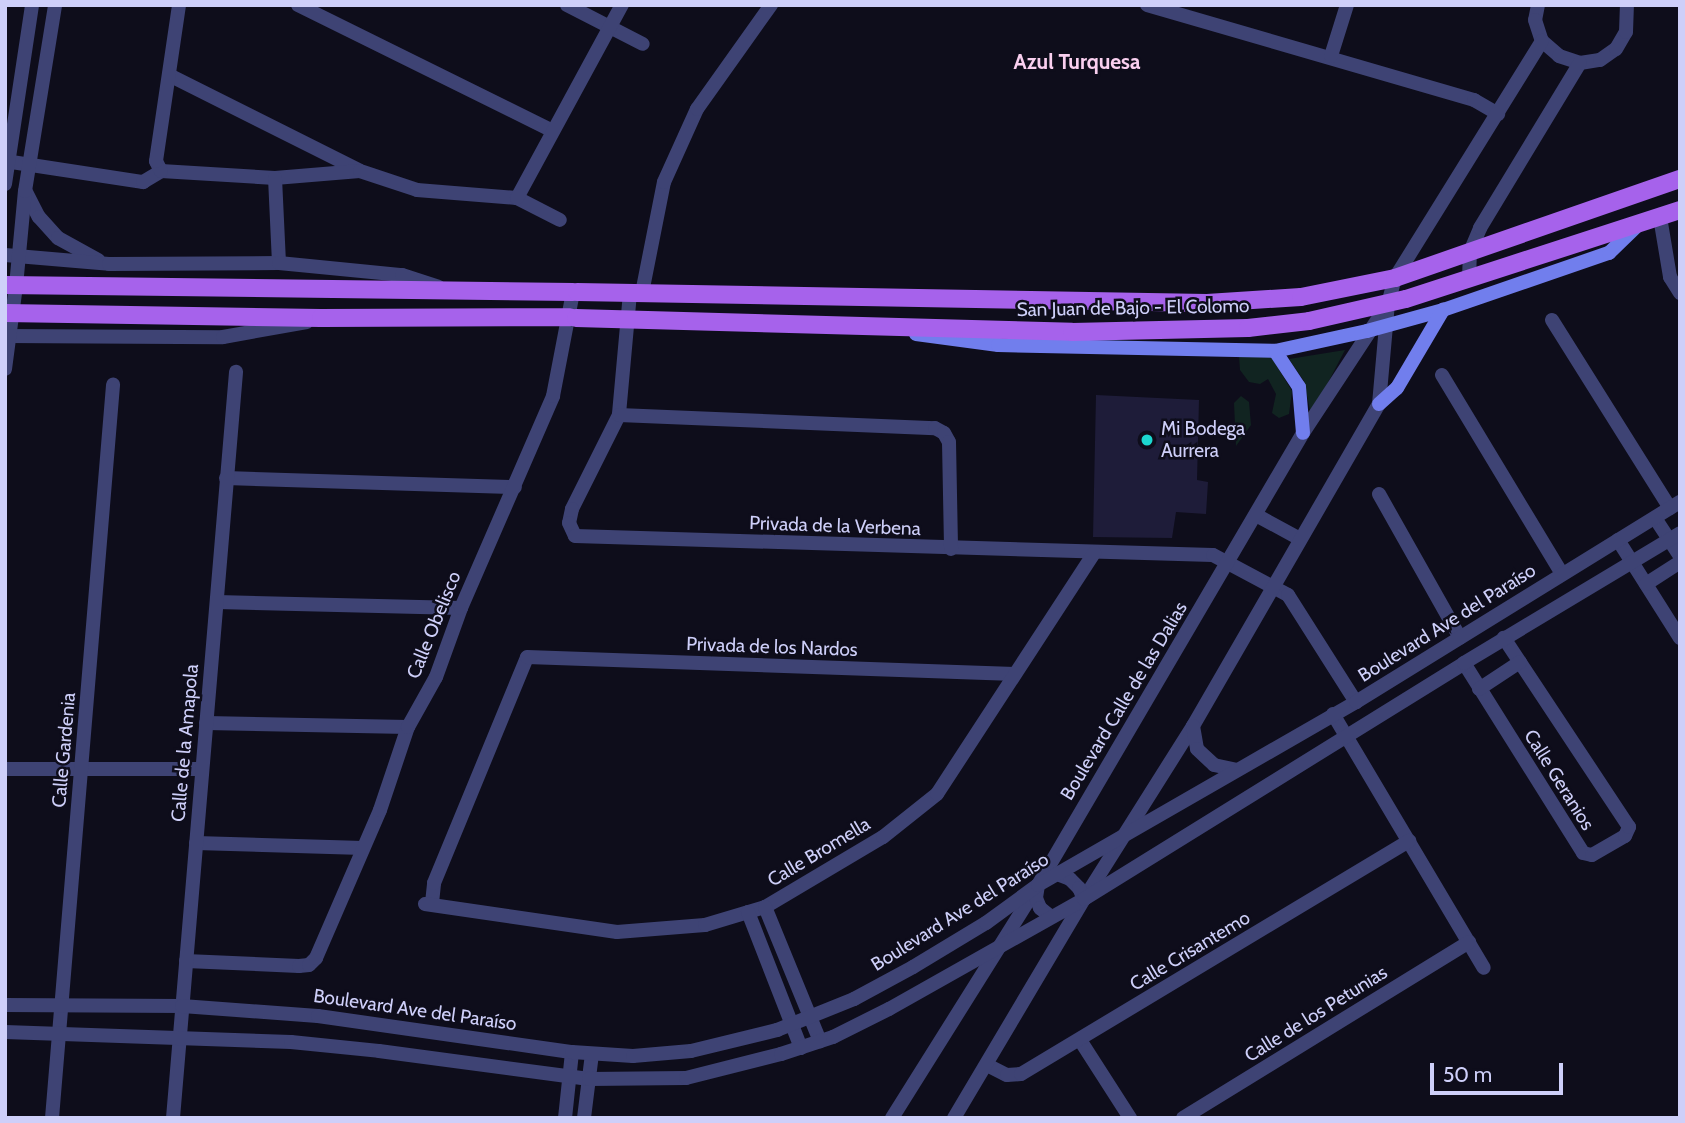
<!DOCTYPE html>
<html>
<head>
<meta charset="utf-8">
<style>
	body { margin:0 }
	#map { position:relative; width:1685px; height:1123px; overflow:hidden; background:#0e0d1b; font-family:Cabin,sans-serif }
	div>[style] { position:absolute }
	.green>* { inset:0; background:#112421 }
	.building>* { inset:0; background:#1e1c39 }
	.minor>* { height:14px; margin:-7px; padding:0 7px; transform-origin:7px; border-radius:7px; background:#3e4374 }
	.tertiary>* { height:14px; margin:-7px; padding:0 7px; transform-origin:7px; border-radius:7px; background:#3e4374 }
	.secondary>* { height:14px; margin:-7px; padding:0 7px; transform-origin:7px; border-radius:7px; background:#717eed }
	.primary>* { height:18px; margin:-9px; padding:0 9px; transform-origin:9px; border-radius:9px; background:#a662eb }
	.dots>* { width:19px; height:19px; translate:-50% -50%; box-sizing:border-box; border:4px solid #0e0d1b; border-radius:50% }
	span { translate:-50% -50%; white-space:nowrap; text-align:center; line-height:1.15; -webkit-text-stroke:5px #0e0d1b; paint-order:stroke }
	.street-label { font-size:19px; color:#cecff9 }
	.poi-label { font-size:19px; color:#cecff9 }
	.left { translate:0 -50%; text-align:left }
	.neighbourhood-label { font-size:21px; color:#f9cfef; font-weight:700 }
	.frame { position:absolute; inset:0; border:7px solid #cecff9; pointer-events:none }
	.scale { position:absolute; left:1430px; top:1063px; width:133px; height:32px; box-sizing:border-box; border:4px solid #cecff9; border-top:0; padding-left:9px; font-size:21px; line-height:24px; white-space:nowrap; color:#cecff9; -webkit-text-stroke:5px #0e0d1b; paint-order:stroke }
</style>
</head>
<body>
<div id="map">
	<div class="green">
		<i style="clip-path:polygon(1345px 350px,1311px 415px,1304px 381px,1289px 359px)"></i>
		<i style="clip-path:polygon(1270px 355px,1292px 391px,1289px 414px,1279px 418px,1272px 413px,1276px 394px,1268px 379px,1260px 384px,1249px 382px,1240px 370px,1239px 356px)"></i>
		<i style="clip-path:polygon(1241px 396px,1249px 402px,1251px 425px,1236px 446px,1234px 403px)"></i>
	</div>
	<div class="building">
		<i style="clip-path:polygon(1096px 395px,1199px 400px,1197px 480px,1208px 482px,1206px 514px,1176px 512px,1172px 538px,1093px 537px)"></i>
	</div>
	<div class="minor">
		<i style="left:298px;top:5px;width:282px;rotate:26.3deg"></i>
		<i style="left:567px;top:5px;width:85px;rotate:27.2deg"></i>
		<i style="left:1147px;top:5px;width:341px;rotate:16.2deg"></i>
		<i style="left:1474px;top:100px;width:28px;rotate:30deg"></i>
		<i style="left:1538px;top:5px;width:15px;rotate:101deg"></i>
		<i style="left:1535px;top:20px;width:22px;rotate:72deg"></i>
		<i style="left:1542px;top:41px;width:23px;rotate:41deg"></i>
		<i style="left:1559px;top:56px;width:22px;rotate:18deg"></i>
		<i style="left:1580px;top:63px;width:20px;rotate:-9deg"></i>
		<i style="left:1600px;top:60px;width:19px;rotate:-35deg"></i>
		<i style="left:1616px;top:49px;width:20px;rotate:-60deg"></i>
		<i style="left:1626px;top:32px;width:27px;rotate:-88deg"></i>
		<i style="left:1331px;top:56px;width:53px;rotate:-72.6deg"></i>
		<i style="left:169px;top:75px;width:212px;rotate:26.6deg"></i>
		<i style="left:5px;top:161px;width:140px;rotate:8.7deg"></i>
		<i style="left:143px;top:182px;width:21px;rotate:-31deg"></i>
		<i style="left:161px;top:171px;width:114px;rotate:3.5deg"></i>
		<i style="left:275px;top:178px;width:85px;rotate:-4.7deg"></i>
		<i style="left:360px;top:171px;width:60px;rotate:18.4deg"></i>
		<i style="left:417px;top:190px;width:100px;rotate:4.6deg"></i>
		<i style="left:517px;top:198px;width:48px;rotate:27.1deg"></i>
		<i style="left:161px;top:171px;width:11px;rotate:-117deg"></i>
		<i style="left:156px;top:161px;width:158px;rotate:-81.6deg"></i>
		<i style="left:275px;top:178px;width:85px;rotate:87.3deg"></i>
		<i style="left:5px;top:184px;width:181px;rotate:-81.4deg"></i>
		<i style="left:26px;top:192px;width:28px;rotate:63deg"></i>
		<i style="left:39px;top:217px;width:28px;rotate:48deg"></i>
		<i style="left:58px;top:238px;width:46px;rotate:28.8deg"></i>
		<i style="left:517px;top:198px;width:220px;rotate:-61.5deg"></i>
		<i style="left:1660px;top:217px;width:61px;rotate:80.5deg"></i>
		<i style="left:1670px;top:277px;width:19px;rotate:58deg"></i>
		<i style="left:5px;top:255px;width:104px;rotate:4.9deg"></i>
		<i style="left:109px;top:264px;width:170px;rotate:-0.3deg"></i>
		<i style="left:279px;top:263px;width:124px;rotate:5.6deg"></i>
		<i style="left:402px;top:275px;width:38px;rotate:18deg"></i>
		<i style="left:1469px;top:279px;width:27px;rotate:-88deg"></i>
		<i style="left:1470px;top:252px;width:26px;rotate:-67deg"></i>
		<i style="left:1480px;top:228px;width:193px;rotate:-58.8deg"></i>
		<i style="left:16px;top:286px;width:95px;rotate:-84.6deg"></i>
		<i style="left:25px;top:191px;width:188px;rotate:-80.8deg"></i>
		<i style="left:630px;top:293px;width:122px;rotate:95.2deg"></i>
		<i style="left:619px;top:415px;width:105px;rotate:116.6deg"></i>
		<i style="left:572px;top:509px;width:14px;rotate:102deg"></i>
		<i style="left:569px;top:523px;width:14px;rotate:65deg"></i>
		<i style="left:575px;top:536px;width:638px;rotate:1.71deg"></i>
		<i style="left:1213px;top:555px;width:85px;rotate:28.1deg"></i>
		<i style="left:1288px;top:595px;width:127px;rotate:57.6deg"></i>
		<i style="left:642px;top:293px;width:113px;rotate:-78.8deg"></i>
		<i style="left:664px;top:182px;width:80px;rotate:-65.7deg"></i>
		<i style="left:697px;top:109px;width:128px;rotate:-54.6deg"></i>
		<i style="left:1552px;top:320px;width:222px;rotate:57.9deg"></i>
		<i style="left:5px;top:336px;width:218px;rotate:0.3deg"></i>
		<i style="left:223px;top:337px;width:85px;rotate:-10.1deg"></i>
		<i style="left:1442px;top:375px;width:232px;rotate:58.9deg"></i>
		<i style="left:619px;top:415px;width:316px;rotate:2.4deg"></i>
		<i style="left:935px;top:428px;width:10px;rotate:29deg"></i>
		<i style="left:944px;top:433px;width:10px;rotate:61deg"></i>
		<i style="left:949px;top:442px;width:107px;rotate:88.9deg"></i>
		<i style="left:226px;top:478px;width:289px;rotate:1.8deg"></i>
		<i style="left:1379px;top:494px;width:165px;rotate:60.6deg"></i>
		<i style="left:1256px;top:515px;width:50px;rotate:28.6deg"></i>
		<i style="left:1655px;top:518px;width:45px;rotate:56.7deg"></i>
		<i style="left:1618px;top:540px;width:116px;rotate:57.7deg"></i>
		<i style="left:1646px;top:584px;width:40px;rotate:-32.9deg"></i>
		<i style="left:217px;top:602px;width:244px;rotate:1.4deg"></i>
		<i style="left:1464px;top:663px;width:224px;rotate:57.9deg"></i>
		<i style="left:1583px;top:853px;width:9px;rotate:13deg"></i>
		<i style="left:1592px;top:855px;width:38px;rotate:-30deg"></i>
		<i style="left:1625px;top:836px;width:10px;rotate:-66deg"></i>
		<i style="left:1629px;top:827px;width:227px;rotate:-123.5deg"></i>
		<i style="left:1479px;top:689px;width:49px;rotate:-33.4deg"></i>
		<i style="left:1333px;top:714px;width:295px;rotate:59.3deg"></i>
		<i style="left:206px;top:723px;width:202px;rotate:1.1deg"></i>
		<i style="left:5px;top:769px;width:196px"></i>
		<i style="left:196px;top:843px;width:167px;rotate:1.7deg"></i>
		<i style="left:432px;top:903px;width:20px;rotate:-84deg"></i>
		<i style="left:434px;top:883px;width:244px;rotate:-67.6deg"></i>
		<i style="left:527px;top:657px;width:488px;rotate:2deg"></i>
		<i style="left:425px;top:904px;width:194px;rotate:8.3deg"></i>
		<i style="left:617px;top:932px;width:88px;rotate:-4.5deg"></i>
		<i style="left:705px;top:925px;width:63px;rotate:-16.7deg"></i>
		<i style="left:765px;top:907px;width:137px;rotate:-30.7deg"></i>
		<i style="left:883px;top:837px;width:69px;rotate:-38.5deg"></i>
		<i style="left:937px;top:794px;width:288px;rotate:-56.9deg"></i>
		<i style="left:765px;top:907px;width:145px;rotate:67.7deg"></i>
		<i style="left:748px;top:912px;width:146px;rotate:68.7deg"></i>
		<i style="left:186px;top:961px;width:113px;rotate:2.5deg"></i>
		<i style="left:299px;top:966px;width:10px;rotate:-6deg"></i>
		<i style="left:309px;top:965px;width:10px;rotate:-45deg"></i>
		<i style="left:316px;top:958px;width:161px;rotate:-66.6deg"></i>
		<i style="left:380px;top:810px;width:88px;rotate:-71.4deg"></i>
		<i style="left:408px;top:727px;width:57px;rotate:-60.8deg"></i>
		<i style="left:436px;top:677px;width:73px;rotate:-70.1deg"></i>
		<i style="left:461px;top:608px;width:231px;rotate:-66.5deg"></i>
		<i style="left:553px;top:396px;width:106px;rotate:-79.1deg"></i>
		<i style="left:1080px;top:1040px;width:93px;rotate:57.3deg"></i>
		<i style="left:987px;top:1065px;width:22px;rotate:27deg"></i>
		<i style="left:1007px;top:1075px;width:14px;rotate:-4deg"></i>
		<i style="left:1021px;top:1074px;width:453px;rotate:-31deg"></i>
		<i style="left:52px;top:1118px;width:736px;rotate:-85.24deg"></i>
		<i style="left:173px;top:1118px;width:749px;rotate:-85.17deg"></i>
		<i style="left:565px;top:1118px;width:66px;rotate:-83.9deg"></i>
		<i style="left:584px;top:1118px;width:64px;rotate:-82.9deg"></i>
		<i style="left:892px;top:1118px;width:275px;rotate:-57.9deg"></i>
		<i style="left:1038px;top:885px;width:524px;rotate:-59.62deg"></i>
		<i style="left:1303px;top:433px;width:153px;rotate:-56.7deg"></i>
		<i style="left:954px;top:1118px;width:255px;rotate:-59.3deg"></i>
		<i style="left:1084px;top:899px;width:204px;rotate:-57.8deg"></i>
		<i style="left:1193px;top:726px;width:372px;rotate:-60deg"></i>
		<i style="left:1379px;top:404px;width:100px;rotate:-84.9deg"></i>
		<i style="left:1388px;top:304px;width:27px;rotate:-75deg"></i>
		<i style="left:1395px;top:278px;width:279px;rotate:-58.2deg"></i>
		<i style="left:1183px;top:1118px;width:336px;rotate:-31.6deg"></i>
	</div>
	<div class="tertiary">
		<i style="left:5px;top:369px;width:84px;rotate:-82.5deg"></i>
		<i style="left:1193px;top:726px;width:23px;rotate:80deg"></i>
		<i style="left:1197px;top:749px;width:23px;rotate:43deg"></i>
		<i style="left:1214px;top:765px;width:24px;rotate:12deg"></i>
		<i style="left:1057px;top:874px;width:14px;rotate:21deg"></i>
		<i style="left:1070px;top:879px;width:13px;rotate:45deg"></i>
		<i style="left:1079px;top:888px;width:12px;rotate:66deg"></i>
		<i style="left:1038px;top:885px;width:13px;rotate:99deg"></i>
		<i style="left:1036px;top:898px;width:11px;rotate:68deg"></i>
		<i style="left:1040px;top:908px;width:14px;rotate:39deg"></i>
		<i style="left:5px;top:1005px;width:177px;rotate:0.3deg"></i>
		<i style="left:182px;top:1006px;width:136px;rotate:4.2deg"></i>
		<i style="left:318px;top:1016px;width:257px;rotate:8.1deg"></i>
		<i style="left:572px;top:1052px;width:61px;rotate:3.8deg"></i>
		<i style="left:633px;top:1056px;width:58px;rotate:-4.9deg"></i>
		<i style="left:691px;top:1051px;width:89px;rotate:-13.7deg"></i>
		<i style="left:777px;top:1030px;width:83px;rotate:-21.9deg"></i>
		<i style="left:854px;top:999px;width:67px;rotate:-28.5deg"></i>
		<i style="left:913px;top:967px;width:85px;rotate:-31.1deg"></i>
		<i style="left:986px;top:923px;width:64px;rotate:-36.2deg"></i>
		<i style="left:1038px;top:885px;width:367px;rotate:-29.9deg"></i>
		<i style="left:1356px;top:702px;width:381px;rotate:-31.7deg"></i>
		<i style="left:5px;top:1032px;width:286px;rotate:2deg"></i>
		<i style="left:291px;top:1042px;width:88px;rotate:5.8deg"></i>
		<i style="left:379px;top:1051px;width:212px;rotate:7.6deg"></i>
		<i style="left:589px;top:1079px;width:97px;rotate:-0.6deg"></i>
		<i style="left:686px;top:1078px;width:98px;rotate:-14.2deg"></i>
		<i style="left:781px;top:1054px;width:55px;rotate:-18.1deg"></i>
		<i style="left:833px;top:1037px;width:63px;rotate:-26.6deg"></i>
		<i style="left:889px;top:1009px;width:224px;rotate:-29.4deg"></i>
		<i style="left:1084px;top:899px;width:447px;rotate:-31.8deg"></i>
		<i style="left:1464px;top:663px;width:252px;rotate:-31deg"></i>
	</div>
	<div class="secondary">
		<i style="left:916px;top:334px;width:83px;rotate:7.6deg"></i>
		<i style="left:998px;top:345px;width:277px;rotate:1.2deg"></i>
		<i style="left:1275px;top:351px;width:94px;rotate:-12.3deg"></i>
		<i style="left:1367px;top:331px;width:79px;rotate:-15.4deg"></i>
		<i style="left:1443px;top:310px;width:176px;rotate:-19deg"></i>
		<i style="left:1609px;top:253px;width:42px;rotate:-44deg"></i>
		<i style="left:1275px;top:351px;width:43px;rotate:56.3deg"></i>
		<i style="left:1299px;top:387px;width:46px;rotate:85deg"></i>
		<i style="left:1379px;top:404px;width:24px;rotate:-42deg"></i>
		<i style="left:1397px;top:388px;width:91px;rotate:-59.5deg"></i>
	</div>
	<div class="primary">
		<i style="left:5px;top:285px;width:568px;rotate:0.71deg"></i>
		<i style="left:577px;top:292px;width:630px;rotate:1deg"></i>
		<i style="left:1207px;top:303px;width:94px;rotate:-3.7deg"></i>
		<i style="left:1301px;top:297px;width:96px;rotate:-11.4deg"></i>
		<i style="left:1395px;top:278px;width:302px;rotate:-19.2deg"></i>
		<i style="left:5px;top:313px;width:316px;rotate:0.9deg"></i>
		<i style="left:321px;top:318px;width:249px;rotate:-0.2deg"></i>
		<i style="left:576px;top:318px;width:496px;rotate:1.6deg"></i>
		<i style="left:1072px;top:332px;width:176px;rotate:-1.3deg"></i>
		<i style="left:1248px;top:328px;width:61px;rotate:-6.5deg"></i>
		<i style="left:1309px;top:321px;width:99px;rotate:-12.8deg"></i>
		<i style="left:1406px;top:299px;width:288px;rotate:-18deg"></i>
	</div>
	<div class="dots">
		<i style="left:1147px;top:440px;background:#1cd7d0"></i>
	</div>
	<div class="street-label">
		<span style="left:1133px;top:308px;rotate:-1deg">San Juan de Bajo - El Colomo</span>
		<span style="left:835px;top:526px;rotate:2deg">Privada de la Verbena</span>
		<span style="left:1447px;top:623px;rotate:-32deg">Boulevard Ave del Paraíso</span>
		<span style="left:434px;top:625px;rotate:-68deg">Calle Obelisco</span>
		<span style="left:772px;top:647px;rotate:2deg">Privada de los Nardos</span>
		<span style="left:1124px;top:701px;rotate:-59deg">Boulevard Calle de las Dalias</span>
		<span style="left:185px;top:743px;rotate:-85deg">Calle de la Amapola</span>
		<span style="left:64px;top:750px;rotate:-85deg">Calle Gardenia</span>
		<span style="left:1559px;top:780px;rotate:58deg">Calle Geranios</span>
		<span style="left:819px;top:852px;rotate:-31deg">Calle Bromella</span>
		<span style="left:960px;top:912px;rotate:-32deg">Boulevard Ave del Paraíso</span>
		<span style="left:1190px;top:951px;rotate:-31deg">Calle Crisantemo</span>
		<span style="left:415px;top:1010px;rotate:8deg">Boulevard Ave del Paraíso</span>
		<span style="left:1316px;top:1014px;rotate:-32deg">Calle de los Petunias</span>
	</div>
	<div class="poi-label">
		<span class="left" style="left:1161px;top:440px">Mi Bodega<br>Aurrera</span>
	</div>
	<div class="neighbourhood-label">
		<span style="left:1077px;top:62px">Azul Turquesa</span>
	</div>
	<div class="frame"></div>
	<div class="scale">50 m</div>
</div>
</body>
</html>
